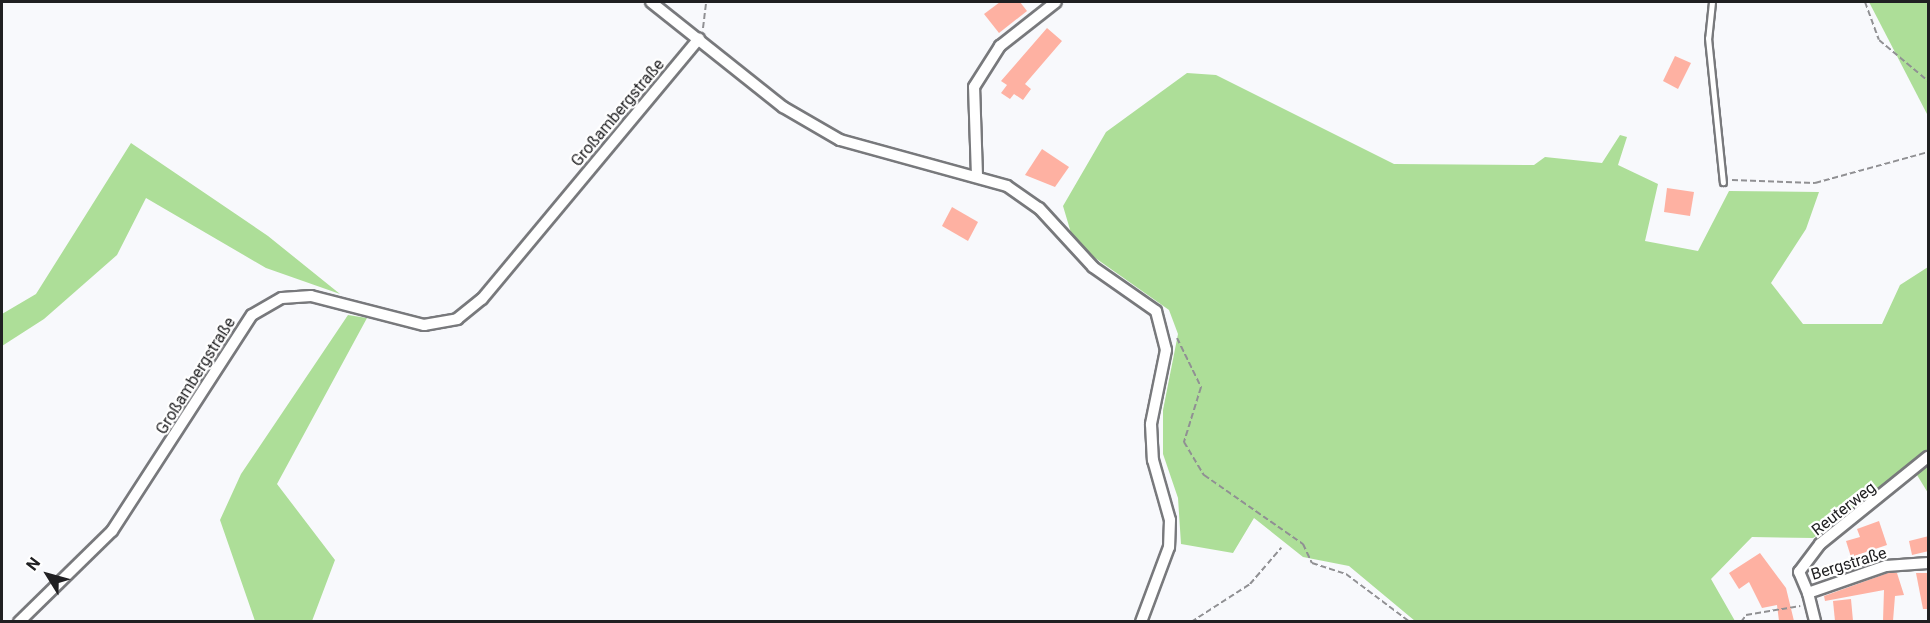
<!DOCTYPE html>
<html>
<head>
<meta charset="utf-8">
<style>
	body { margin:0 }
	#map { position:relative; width:1930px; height:623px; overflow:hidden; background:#f8f9fc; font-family:Roboto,sans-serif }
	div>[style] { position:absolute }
	.green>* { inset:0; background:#adde98 }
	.building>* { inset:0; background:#feb1a2 }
	.path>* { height:2px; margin-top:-1px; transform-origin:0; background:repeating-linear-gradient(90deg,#909093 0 6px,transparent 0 9px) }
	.roads { filter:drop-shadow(2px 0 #78797c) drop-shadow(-2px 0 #78797c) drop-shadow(0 2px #78797c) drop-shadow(0 -2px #78797c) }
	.lane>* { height:5px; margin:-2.5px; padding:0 2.5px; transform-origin:2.5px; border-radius:2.5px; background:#fff }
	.street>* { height:10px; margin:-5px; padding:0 5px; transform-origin:5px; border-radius:5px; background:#fff }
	span { translate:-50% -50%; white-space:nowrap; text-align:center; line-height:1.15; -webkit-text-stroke:4.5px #fff; paint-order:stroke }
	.street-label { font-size:16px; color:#202022 }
	.frame { position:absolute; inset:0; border:3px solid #202022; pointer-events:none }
	.north { position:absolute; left:18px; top:545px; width:60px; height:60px; -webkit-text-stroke:4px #fff; paint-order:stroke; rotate:307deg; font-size:16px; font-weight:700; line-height:24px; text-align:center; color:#202022 }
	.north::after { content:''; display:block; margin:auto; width:21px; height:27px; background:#202022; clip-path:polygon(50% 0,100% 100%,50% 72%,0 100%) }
</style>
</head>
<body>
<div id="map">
	<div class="green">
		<i style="clip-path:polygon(1869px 2px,1928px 2px,1928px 115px,1927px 114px)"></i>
		<i style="clip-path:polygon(1187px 73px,1216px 75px,1394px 164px,1534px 165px,1545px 157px,1602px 163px,1620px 135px,1627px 137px,1618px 165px,1658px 184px,1645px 241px,1698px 251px,1729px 191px,1819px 192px,1806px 229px,1771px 283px,1803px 324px,1882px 324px,1900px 285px,1928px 267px,1928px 493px,1917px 475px,1813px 538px,1752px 537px,1711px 579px,1735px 621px,1415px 621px,1349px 566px,1303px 557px,1254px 518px,1233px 553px,1181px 544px,1178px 498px,1163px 454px,1163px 410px,1178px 334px,1169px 310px,1074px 243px,1063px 206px,1106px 132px)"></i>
		<i style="clip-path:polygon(131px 143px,268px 236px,340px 294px,266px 268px,146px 198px,117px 255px,44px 319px,2px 346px,2px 314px,36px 294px)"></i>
		<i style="clip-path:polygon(348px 315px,367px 318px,277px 484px,335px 560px,312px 621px,255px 621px,220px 520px,241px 474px)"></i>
	</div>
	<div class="building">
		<i style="clip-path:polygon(1000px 2px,1020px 2px,1027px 11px,999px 33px,984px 14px)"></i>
		<i style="clip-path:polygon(1047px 28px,1062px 41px,1025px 84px,1031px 89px,1023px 100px,1014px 94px,1010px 99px,1001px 93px,1007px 85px,1001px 81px)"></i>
		<i style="clip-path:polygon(1675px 56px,1691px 63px,1678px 89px,1663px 81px)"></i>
		<i style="clip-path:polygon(1042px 149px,1069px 167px,1055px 187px,1025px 175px)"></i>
		<i style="clip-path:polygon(1667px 188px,1694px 192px,1690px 216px,1664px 212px)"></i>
		<i style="clip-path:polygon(952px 207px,978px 222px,968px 241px,942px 226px)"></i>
		<i style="clip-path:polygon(1879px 521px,1887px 545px,1851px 557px,1846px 541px,1860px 537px,1857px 529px)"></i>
		<i style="clip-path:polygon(1929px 536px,1929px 551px,1912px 555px,1909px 541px)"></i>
		<i style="clip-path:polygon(1760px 553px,1786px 588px,1794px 621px,1779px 621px,1777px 605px,1762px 608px,1749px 582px,1739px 589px,1729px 573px)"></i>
		<i style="clip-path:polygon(1888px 573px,1897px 573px,1904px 595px,1895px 596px,1893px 621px,1883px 621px,1884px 590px,1825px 601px,1824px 596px)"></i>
		<i style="clip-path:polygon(1916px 573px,1929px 573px,1929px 609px,1923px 609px)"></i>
		<i style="clip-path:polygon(1851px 599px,1853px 621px,1835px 621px,1833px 601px)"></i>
	</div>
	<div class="path">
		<i style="left:1865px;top:2px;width:40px;rotate:69.8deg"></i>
		<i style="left:1879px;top:40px;width:64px;rotate:39.9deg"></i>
		<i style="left:703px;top:28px;width:26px;rotate:-83deg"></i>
		<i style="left:1732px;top:180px;width:83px;rotate:2.1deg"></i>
		<i style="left:1815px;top:183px;width:117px;rotate:-15.3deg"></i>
		<i style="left:1177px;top:338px;width:55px;rotate:63.9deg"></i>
		<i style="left:1201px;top:387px;width:58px;rotate:107.2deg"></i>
		<i style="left:1184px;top:442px;width:39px;rotate:59deg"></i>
		<i style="left:1204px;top:475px;width:121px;rotate:34.9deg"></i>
		<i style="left:1303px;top:544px;width:21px;rotate:65deg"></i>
		<i style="left:1312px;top:563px;width:36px;rotate:18deg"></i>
		<i style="left:1346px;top:574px;width:80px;rotate:36.9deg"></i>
		<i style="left:1191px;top:622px;width:70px;rotate:-32.8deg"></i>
		<i style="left:1250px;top:584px;width:48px;rotate:-49.3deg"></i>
		<i style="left:1741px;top:622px;width:9px;rotate:-54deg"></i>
		<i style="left:1746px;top:615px;width:55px;rotate:-9.5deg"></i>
	</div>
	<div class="roads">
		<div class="lane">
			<i style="left:1712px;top:2px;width:36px;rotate:96deg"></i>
			<i style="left:1708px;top:38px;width:145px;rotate:84.1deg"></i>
		</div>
		<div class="street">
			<i style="left:651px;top:2px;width:169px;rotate:38.5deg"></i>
			<i style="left:783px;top:107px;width:66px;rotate:30.1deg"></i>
			<i style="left:840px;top:140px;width:173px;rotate:15.4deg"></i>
			<i style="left:1007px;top:186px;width:39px;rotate:35deg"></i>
			<i style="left:1039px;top:208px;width:80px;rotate:47.5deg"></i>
			<i style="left:1093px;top:267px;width:77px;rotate:34.9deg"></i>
			<i style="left:1156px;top:311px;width:40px;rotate:75.6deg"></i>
			<i style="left:1166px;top:350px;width:76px;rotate:101.5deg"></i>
			<i style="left:1151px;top:424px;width:36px;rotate:87deg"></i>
			<i style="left:1153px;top:460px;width:62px;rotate:74.2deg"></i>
			<i style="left:1170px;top:520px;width:27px;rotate:92deg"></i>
			<i style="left:1169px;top:547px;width:80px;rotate:110.5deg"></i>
			<i style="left:977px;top:176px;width:89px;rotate:-91.9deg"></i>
			<i style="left:974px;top:87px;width:49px;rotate:-57.6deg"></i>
			<i style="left:1000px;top:46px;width:71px;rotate:-38.2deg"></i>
			<i style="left:1808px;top:593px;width:23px;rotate:-113deg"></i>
			<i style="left:1799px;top:572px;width:35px;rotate:-53deg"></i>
			<i style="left:1820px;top:544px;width:139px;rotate:-38.9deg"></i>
			<i style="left:1808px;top:593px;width:83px;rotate:-19.1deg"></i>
			<i style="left:1886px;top:566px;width:42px;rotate:-4.1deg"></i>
			<i style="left:1808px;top:593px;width:30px;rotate:76deg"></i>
			<i style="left:19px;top:622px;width:130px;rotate:-44.4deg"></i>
			<i style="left:112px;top:531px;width:257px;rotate:-57.1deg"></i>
			<i style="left:252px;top:315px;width:34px;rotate:-30deg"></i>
			<i style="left:282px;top:298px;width:29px;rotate:-4deg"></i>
			<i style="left:311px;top:296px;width:117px;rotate:14.4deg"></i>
			<i style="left:424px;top:325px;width:34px;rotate:-10deg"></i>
			<i style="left:457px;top:319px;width:32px;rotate:-39deg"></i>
			<i style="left:482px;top:299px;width:339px;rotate:-50.2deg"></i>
		</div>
	</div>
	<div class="street-label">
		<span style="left:618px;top:113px;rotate:-50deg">Großambergstraße</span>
		<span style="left:196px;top:376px;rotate:-58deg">Großambergstraße</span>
		<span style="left:1844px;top:509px;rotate:-38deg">Reuterweg</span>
		<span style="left:1849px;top:564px;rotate:-17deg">Bergstraße</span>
	</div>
	<div class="frame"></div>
	<div class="north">N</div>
</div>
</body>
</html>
